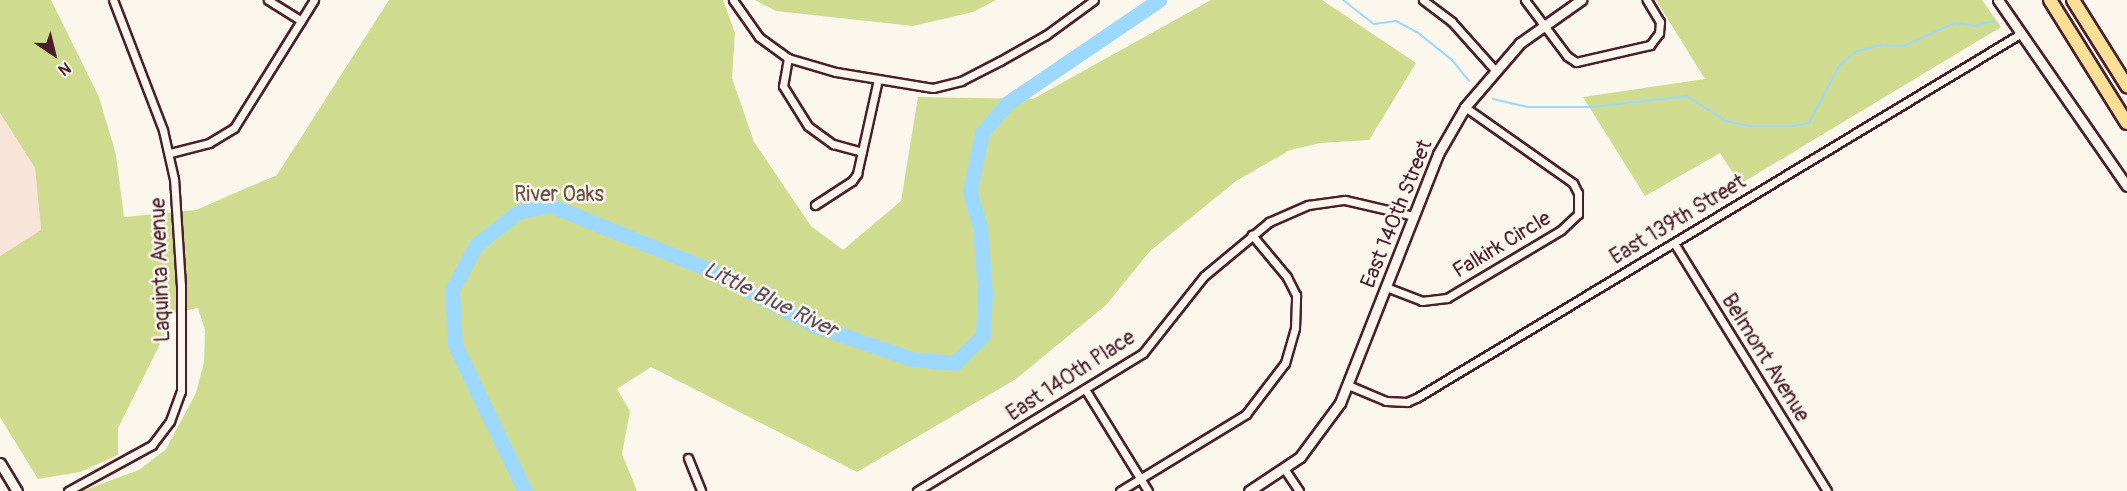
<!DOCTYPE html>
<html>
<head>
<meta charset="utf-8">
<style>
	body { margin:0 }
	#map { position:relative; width:2127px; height:491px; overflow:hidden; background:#fbf7ec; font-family:Pangolin,sans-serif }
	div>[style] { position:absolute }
	.built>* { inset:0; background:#f9e4d9 }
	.green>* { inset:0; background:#cfdc90 }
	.stream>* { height:2px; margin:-1px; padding:0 1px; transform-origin:1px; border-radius:1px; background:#9dd9fe }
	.river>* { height:15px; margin:-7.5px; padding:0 7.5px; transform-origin:7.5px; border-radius:7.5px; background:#9dd9fe }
	.roads { filter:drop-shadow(2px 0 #4a1f2b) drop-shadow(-2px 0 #4a1f2b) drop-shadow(0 2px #4a1f2b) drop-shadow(0 -2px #4a1f2b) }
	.street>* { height:7px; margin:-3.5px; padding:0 3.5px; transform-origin:3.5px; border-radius:3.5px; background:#fbf7ec }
	.secondary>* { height:9px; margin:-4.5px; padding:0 4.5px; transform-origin:4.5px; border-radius:4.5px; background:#fbf7ec }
	.highway>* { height:12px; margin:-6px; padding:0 6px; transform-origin:6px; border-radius:6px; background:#fadf96 }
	span { translate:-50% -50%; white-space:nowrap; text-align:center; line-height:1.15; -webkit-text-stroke:5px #fbf7ec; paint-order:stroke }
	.park-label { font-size:21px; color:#6b4e44 }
	.street-label { font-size:21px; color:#4a1f2b }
	.water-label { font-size:22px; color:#5f4e60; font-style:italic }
	.north { position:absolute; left:24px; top:24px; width:60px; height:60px; -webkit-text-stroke:4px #fbf7ec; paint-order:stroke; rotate:145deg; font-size:16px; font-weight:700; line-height:24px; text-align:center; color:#4a1f2b }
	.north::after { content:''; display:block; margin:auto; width:21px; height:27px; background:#4a1f2b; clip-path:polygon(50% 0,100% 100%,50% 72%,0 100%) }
</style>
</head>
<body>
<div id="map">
	<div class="built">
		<i style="clip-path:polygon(0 113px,35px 168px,41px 231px,0 256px)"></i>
	</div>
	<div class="green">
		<i style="clip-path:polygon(0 0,51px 0,99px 97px,116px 155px,124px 217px,196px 210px,277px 175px,389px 0,723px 0,735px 33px,732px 78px,754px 142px,811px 226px,843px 250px,901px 201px,918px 97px,1033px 99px,1211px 0,1322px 0,1416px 63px,1369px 140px,1321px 143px,1290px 150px,1236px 181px,1150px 251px,1106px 305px,1016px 379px,857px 472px,651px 367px,617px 389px,630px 411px,622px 454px,637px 491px,82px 491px,139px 470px,166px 449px,196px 393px,204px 362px,205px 330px,198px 308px,170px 314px,168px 328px,118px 428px,118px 455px,80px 472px,38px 479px,0 417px,0 256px,41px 230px,35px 168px,0 113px)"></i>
		<i style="clip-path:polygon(755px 0,996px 0,973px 12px,913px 26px,776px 11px)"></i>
		<i style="clip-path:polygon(1656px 0,1982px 0,2001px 27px,1740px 184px,1720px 153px,1645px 196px,1583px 97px,1705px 79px)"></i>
	</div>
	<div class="stream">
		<i style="left:1343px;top:0;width:39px;rotate:38deg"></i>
		<i style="left:1374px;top:24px;width:22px;rotate:-8deg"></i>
		<i style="left:1396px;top:21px;width:24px;rotate:28deg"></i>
		<i style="left:1417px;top:32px;width:45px;rotate:38.7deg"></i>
		<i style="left:1452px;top:60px;width:27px;rotate:51deg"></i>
		<i style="left:1493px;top:99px;width:35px;rotate:13deg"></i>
		<i style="left:1527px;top:107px;width:66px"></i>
		<i style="left:1593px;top:107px;width:95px;rotate:-6.7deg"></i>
		<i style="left:1687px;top:96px;width:46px;rotate:32.7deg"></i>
		<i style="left:1726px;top:121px;width:24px;rotate:12deg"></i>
		<i style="left:1749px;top:126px;width:43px"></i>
		<i style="left:1792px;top:126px;width:17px;rotate:-10deg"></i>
		<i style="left:1809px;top:123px;width:64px;rotate:-62.2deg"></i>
		<i style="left:1839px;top:66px;width:21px;rotate:-41deg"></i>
		<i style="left:1855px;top:52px;width:28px;rotate:-15deg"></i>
		<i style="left:1882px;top:45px;width:22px;rotate:3deg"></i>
		<i style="left:1904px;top:46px;width:56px;rotate:-24.3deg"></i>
		<i style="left:1955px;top:23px;width:21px;rotate:8deg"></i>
		<i style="left:1976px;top:26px;width:19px;rotate:-16deg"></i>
	</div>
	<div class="river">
		<i style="left:525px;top:491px;width:162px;rotate:-115.6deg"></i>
		<i style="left:455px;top:345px;width:55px;rotate:-93.1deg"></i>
		<i style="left:452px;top:290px;width:51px;rotate:-61.9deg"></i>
		<i style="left:476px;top:245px;width:53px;rotate:-38.2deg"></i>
		<i style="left:518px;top:212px;width:33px;rotate:-12deg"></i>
		<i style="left:550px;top:205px;width:165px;rotate:22.1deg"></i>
		<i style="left:703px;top:267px;width:127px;rotate:27.6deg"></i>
		<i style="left:816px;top:326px;width:102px;rotate:19deg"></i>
		<i style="left:912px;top:359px;width:43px;rotate:5.3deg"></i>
		<i style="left:955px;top:363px;width:40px;rotate:-45deg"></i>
		<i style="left:983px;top:335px;width:43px;rotate:-87.3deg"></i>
		<i style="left:985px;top:292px;width:65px;rotate:-94.4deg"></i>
		<i style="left:980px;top:227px;width:37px;rotate:-106deg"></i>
		<i style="left:970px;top:191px;width:59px;rotate:-78.3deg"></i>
		<i style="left:982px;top:133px;width:38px;rotate:-50deg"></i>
		<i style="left:1006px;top:104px;width:185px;rotate:-34.2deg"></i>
	</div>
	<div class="roads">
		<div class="street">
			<i style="left:268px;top:0;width:39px;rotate:32deg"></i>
			<i style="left:733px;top:0;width:45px;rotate:54.9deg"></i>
			<i style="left:759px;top:37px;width:36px;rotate:36deg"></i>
			<i style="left:788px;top:58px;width:50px;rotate:16.3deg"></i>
			<i style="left:836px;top:72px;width:98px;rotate:9.4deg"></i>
			<i style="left:933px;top:88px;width:29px;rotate:-14deg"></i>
			<i style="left:961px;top:81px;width:44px;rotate:-27.1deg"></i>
			<i style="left:1000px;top:61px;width:53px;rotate:-29.5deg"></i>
			<i style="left:1046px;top:35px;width:59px;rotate:-36.1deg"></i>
			<i style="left:1423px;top:0;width:36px;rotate:37deg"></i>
			<i style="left:1452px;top:22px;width:63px;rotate:48.2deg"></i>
			<i style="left:1525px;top:0;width:70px;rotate:53.1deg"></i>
			<i style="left:1567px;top:56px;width:11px;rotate:34deg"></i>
			<i style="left:1576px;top:62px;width:76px;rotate:-12.9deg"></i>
			<i style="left:1650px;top:45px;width:15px;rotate:-53deg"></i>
			<i style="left:1659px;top:33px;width:11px;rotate:-85deg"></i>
			<i style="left:1660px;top:22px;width:26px;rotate:-121deg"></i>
			<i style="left:788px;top:58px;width:28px;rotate:100deg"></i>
			<i style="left:783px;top:86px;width:47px;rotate:58deg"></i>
			<i style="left:808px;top:126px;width:31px;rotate:36deg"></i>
			<i style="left:833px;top:144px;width:30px;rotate:15deg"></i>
			<i style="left:170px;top:153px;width:40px;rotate:-14.4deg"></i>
			<i style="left:209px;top:143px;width:29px;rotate:-31deg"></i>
			<i style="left:234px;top:128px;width:151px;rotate:-58deg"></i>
			<i style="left:815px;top:205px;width:44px;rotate:-33deg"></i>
			<i style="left:852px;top:181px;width:9px;rotate:-54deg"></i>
			<i style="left:857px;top:174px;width:97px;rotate:-77.5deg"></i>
			<i style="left:1674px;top:243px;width:291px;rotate:58.3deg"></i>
			<i style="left:1386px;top:287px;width:39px;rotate:21deg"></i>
			<i style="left:1422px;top:301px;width:25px;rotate:-7deg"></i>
			<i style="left:1447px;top:298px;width:133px;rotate:-30.8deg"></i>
			<i style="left:1561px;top:230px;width:23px;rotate:-43deg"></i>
			<i style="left:1578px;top:214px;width:21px;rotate:-90deg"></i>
			<i style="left:1578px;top:193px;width:11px;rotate:-117deg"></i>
			<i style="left:1573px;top:183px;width:132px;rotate:-144.9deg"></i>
			<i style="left:1348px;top:385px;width:41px;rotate:22.8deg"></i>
			<i style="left:1386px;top:401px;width:21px;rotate:3deg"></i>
			<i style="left:1407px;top:402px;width:12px;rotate:-24deg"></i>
			<i style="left:1418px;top:397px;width:703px;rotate:-31.09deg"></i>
			<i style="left:1085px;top:389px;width:120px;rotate:58.3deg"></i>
			<i style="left:688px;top:458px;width:35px;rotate:68deg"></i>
			<i style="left:1285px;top:470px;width:25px;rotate:56deg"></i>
			<i style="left:68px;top:491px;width:96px;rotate:-28.7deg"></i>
			<i style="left:152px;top:445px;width:30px;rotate:-53deg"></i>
			<i style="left:170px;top:421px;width:32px;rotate:-70deg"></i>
			<i style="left:181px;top:391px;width:105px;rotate:-90deg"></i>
			<i style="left:181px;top:286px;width:107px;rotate:-93.7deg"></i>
			<i style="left:174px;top:179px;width:50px;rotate:-102.7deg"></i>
			<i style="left:163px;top:130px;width:139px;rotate:-111deg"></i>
			<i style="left:917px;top:491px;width:265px;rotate:-31.4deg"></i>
			<i style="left:1143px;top:353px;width:98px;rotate:-51.6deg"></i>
			<i style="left:1204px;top:276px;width:85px;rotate:-39.7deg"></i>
			<i style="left:1269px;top:222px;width:43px;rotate:-23.6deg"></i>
			<i style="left:1308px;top:205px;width:37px;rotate:-8deg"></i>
			<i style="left:1345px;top:200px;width:71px;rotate:13.1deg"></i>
			<i style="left:1120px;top:491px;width:148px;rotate:-31.4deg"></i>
			<i style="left:1246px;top:414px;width:64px;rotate:-52.6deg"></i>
			<i style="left:1285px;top:363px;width:36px;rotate:-74deg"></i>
			<i style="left:1295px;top:328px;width:33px;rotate:-88deg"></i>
			<i style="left:1296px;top:295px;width:20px;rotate:-117deg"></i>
			<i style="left:1287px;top:277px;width:55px;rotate:-129.8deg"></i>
		</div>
		<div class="secondary">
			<i style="left:1998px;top:0;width:226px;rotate:55.3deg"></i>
			<i style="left:0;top:463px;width:33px;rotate:59deg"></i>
			<i style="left:1249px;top:491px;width:61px;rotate:-33.7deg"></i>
			<i style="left:1300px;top:457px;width:67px;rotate:-53.5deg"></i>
			<i style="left:1340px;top:403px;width:268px;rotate:-68.5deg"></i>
			<i style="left:1438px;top:154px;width:54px;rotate:-60.1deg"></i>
			<i style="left:1465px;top:107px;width:84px;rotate:-49.3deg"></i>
			<i style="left:1520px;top:43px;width:75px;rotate:-35.2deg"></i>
		</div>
		<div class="highway">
			<i style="left:2050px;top:0;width:145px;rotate:58deg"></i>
			<i style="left:2073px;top:0;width:102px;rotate:57.9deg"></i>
		</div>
	</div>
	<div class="park-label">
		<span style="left:559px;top:195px">River Oaks</span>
	</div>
	<div class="street-label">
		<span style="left:1397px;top:214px;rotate:-68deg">East 140th Street</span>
		<span style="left:1678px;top:220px;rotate:-31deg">East 139th Street</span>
		<span style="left:1502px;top:245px;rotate:-31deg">Falkirk Circle</span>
		<span style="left:161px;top:270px;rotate:-92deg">Laquinta Avenue</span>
		<span style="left:1765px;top:358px;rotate:58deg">Belmont Avenue</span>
		<span style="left:1071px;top:376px;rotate:-33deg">East 140th Place</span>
	</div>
	<div class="water-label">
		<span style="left:770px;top:300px;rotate:26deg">Little Blue River</span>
	</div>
	<div class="north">N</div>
</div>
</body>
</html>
